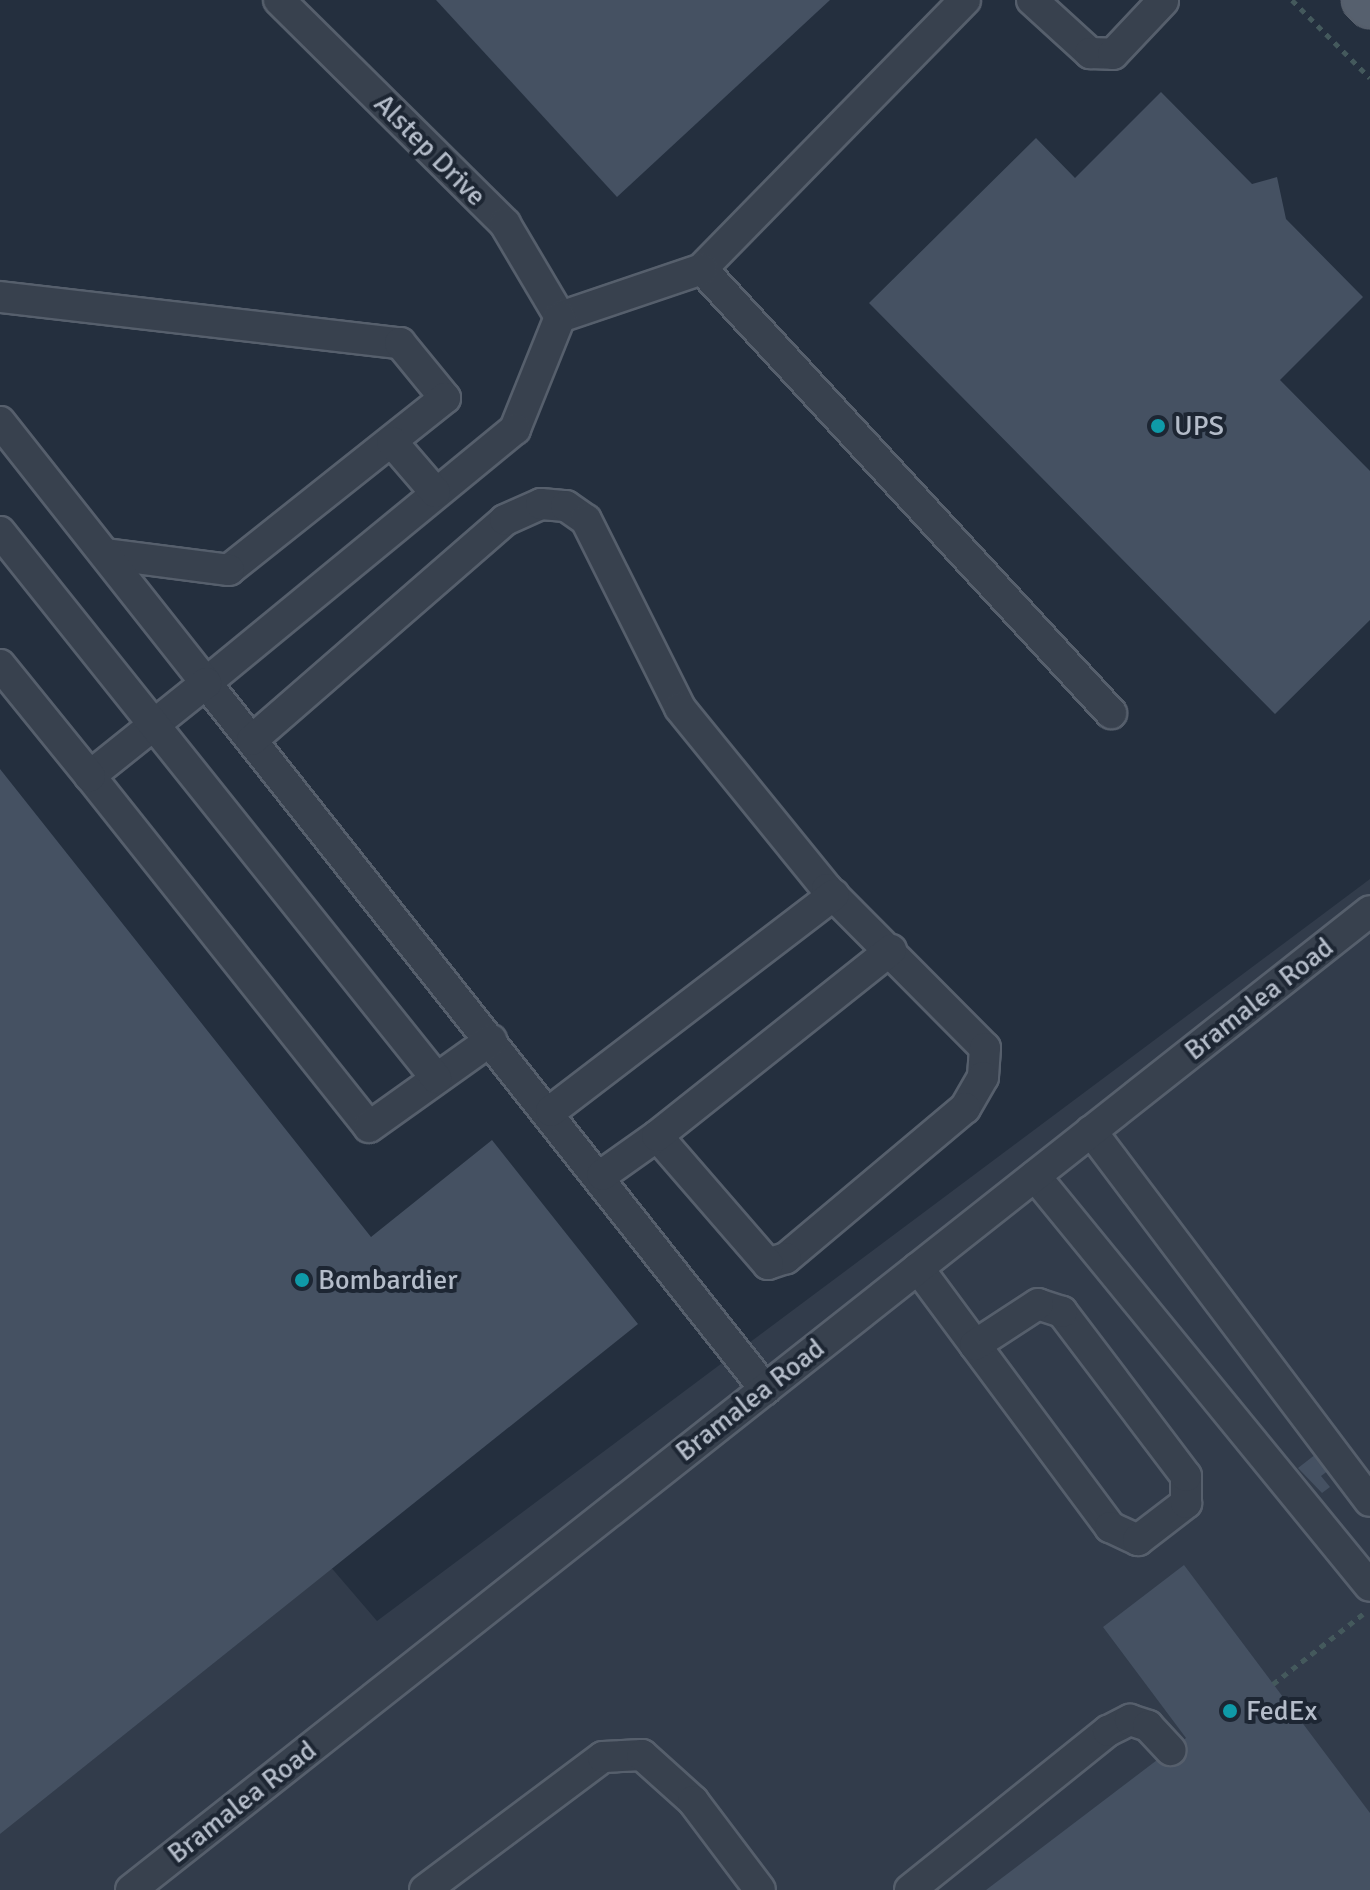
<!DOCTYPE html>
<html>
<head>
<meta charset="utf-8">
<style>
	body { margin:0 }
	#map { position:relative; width:1370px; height:1890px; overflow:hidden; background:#242f3e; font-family:Signika,sans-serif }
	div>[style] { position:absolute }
	.airport>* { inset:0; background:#323c4b }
	.building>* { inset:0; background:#455162 }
	.path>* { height:5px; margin-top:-2.5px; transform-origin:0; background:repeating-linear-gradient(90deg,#44595c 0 6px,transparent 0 12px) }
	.roads { filter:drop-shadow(2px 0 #565f6c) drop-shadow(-2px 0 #565f6c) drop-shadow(0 2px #565f6c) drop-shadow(0 -2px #565f6c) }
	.minor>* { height:30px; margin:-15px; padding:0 15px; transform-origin:15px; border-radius:15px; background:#38414e }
	.major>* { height:40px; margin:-20px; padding:0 20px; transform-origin:20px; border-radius:20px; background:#56606e }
	.dots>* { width:22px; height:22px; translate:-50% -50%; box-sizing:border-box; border:4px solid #1d2633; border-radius:50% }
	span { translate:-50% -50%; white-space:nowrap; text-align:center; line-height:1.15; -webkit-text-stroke:8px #1d2633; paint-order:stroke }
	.street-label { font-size:28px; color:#b4bcc9 }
	.poi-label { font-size:28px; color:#b4bcc9 }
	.left { translate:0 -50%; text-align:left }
</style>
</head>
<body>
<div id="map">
	<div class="airport">
		<i style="clip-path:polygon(1370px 879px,1370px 1890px,0 1890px,0 1181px,377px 1621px)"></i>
	</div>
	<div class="building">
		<i style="clip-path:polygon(436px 0,830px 0,617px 197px)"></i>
		<i style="clip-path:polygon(1161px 92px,1252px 184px,1277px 177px,1286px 219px,1363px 297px,1280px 380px,1370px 471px,1370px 620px,1275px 714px,869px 303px,1036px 138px,1075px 178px)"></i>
		<i style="clip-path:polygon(0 769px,371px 1237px,492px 1140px,638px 1324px,0 1834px)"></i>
		<i style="clip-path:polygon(1316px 1454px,1329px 1470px,1321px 1476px,1330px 1487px,1322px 1493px,1298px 1468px)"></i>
		<i style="clip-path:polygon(1184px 1565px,1370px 1813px,1370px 1890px,986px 1890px,1186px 1738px,1103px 1627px)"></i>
	</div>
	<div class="path">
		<i style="left:1292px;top:0;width:110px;rotate:45deg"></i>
		<i style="left:1273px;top:1684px;width:114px;rotate:-37.9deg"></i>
	</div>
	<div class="roads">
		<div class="minor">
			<i style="left:279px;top:0;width:318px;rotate:44.7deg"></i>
			<i style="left:505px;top:224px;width:108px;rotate:59.4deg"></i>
			<i style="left:965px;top:0;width:376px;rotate:134.4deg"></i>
			<i style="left:702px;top:269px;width:604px;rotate:47.35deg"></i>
			<i style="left:1032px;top:0;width:79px;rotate:42.4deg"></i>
			<i style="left:1090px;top:53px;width:23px;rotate:2deg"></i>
			<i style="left:1113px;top:54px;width:73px;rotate:-46.7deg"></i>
			<i style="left:702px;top:269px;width:150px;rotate:161.3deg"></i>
			<i style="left:560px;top:317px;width:121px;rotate:111.9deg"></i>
			<i style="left:515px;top:429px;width:400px;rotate:140.6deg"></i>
			<i style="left:206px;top:683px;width:901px;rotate:51.63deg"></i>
			<i style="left:0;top:297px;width:403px;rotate:6.6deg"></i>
			<i style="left:400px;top:343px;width:71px;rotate:50.7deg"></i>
			<i style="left:445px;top:398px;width:276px;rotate:141.5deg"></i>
			<i style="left:229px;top:570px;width:124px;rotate:-172.6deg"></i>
			<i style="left:0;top:422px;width:333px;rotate:51.7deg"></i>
			<i style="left:206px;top:683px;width:149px;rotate:141.3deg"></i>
			<i style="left:90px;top:776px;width:448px;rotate:51.5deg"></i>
			<i style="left:369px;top:1127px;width:150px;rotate:-35.5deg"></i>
			<i style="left:392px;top:442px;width:66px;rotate:49.3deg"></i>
			<i style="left:0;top:532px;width:699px;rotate:51.39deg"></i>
			<i style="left:0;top:665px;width:143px;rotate:51deg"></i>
			<i style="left:252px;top:740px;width:335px;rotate:-41deg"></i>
			<i style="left:505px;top:520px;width:39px;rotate:-24deg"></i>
			<i style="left:541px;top:504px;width:25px;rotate:5deg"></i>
			<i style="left:566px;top:506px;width:24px;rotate:35deg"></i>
			<i style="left:586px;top:520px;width:210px;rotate:63.4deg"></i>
			<i style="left:680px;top:708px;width:233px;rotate:50.9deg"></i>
			<i style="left:827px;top:889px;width:224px;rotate:45.2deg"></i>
			<i style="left:985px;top:1048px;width:29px;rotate:94deg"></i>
			<i style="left:983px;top:1077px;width:36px;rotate:120deg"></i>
			<i style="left:965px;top:1108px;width:234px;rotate:140deg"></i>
			<i style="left:786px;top:1258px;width:19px;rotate:162deg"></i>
			<i style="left:768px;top:1264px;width:169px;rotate:-130.9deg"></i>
			<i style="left:657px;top:1136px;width:67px;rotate:144.7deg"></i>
			<i style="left:551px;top:1111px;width:356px;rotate:-37.4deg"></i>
			<i style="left:1091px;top:1131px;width:463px;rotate:53deg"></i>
			<i style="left:657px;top:1136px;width:299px;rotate:-38.5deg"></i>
			<i style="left:1035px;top:1176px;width:529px;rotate:50.75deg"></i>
			<i style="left:918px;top:1268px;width:96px;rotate:53.5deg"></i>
			<i style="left:975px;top:1345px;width:227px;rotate:53.4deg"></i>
			<i style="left:1110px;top:1527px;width:31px;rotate:25deg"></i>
			<i style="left:1138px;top:1540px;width:61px;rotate:-37.6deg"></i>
			<i style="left:1186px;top:1503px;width:27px;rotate:-90deg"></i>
			<i style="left:1186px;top:1476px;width:206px;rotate:-127.1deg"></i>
			<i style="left:1062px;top:1312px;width:25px;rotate:-162deg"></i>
			<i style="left:1038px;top:1304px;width:75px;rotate:146.9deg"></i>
			<i style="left:131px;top:1890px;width:1579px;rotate:-38.31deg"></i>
			<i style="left:425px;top:1890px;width:222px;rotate:-36.8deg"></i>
			<i style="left:603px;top:1757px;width:39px;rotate:-3deg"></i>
			<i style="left:642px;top:1755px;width:69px;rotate:42deg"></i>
			<i style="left:693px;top:1801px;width:111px;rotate:53deg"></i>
			<i style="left:910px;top:1890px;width:254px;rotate:-38.8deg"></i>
			<i style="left:1108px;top:1731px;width:25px;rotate:-27deg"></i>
			<i style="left:1130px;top:1720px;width:19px;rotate:18deg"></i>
			<i style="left:1148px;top:1726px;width:33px;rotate:47deg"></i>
		</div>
		<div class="major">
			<i style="left:1363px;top:0;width:10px;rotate:45deg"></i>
		</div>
	</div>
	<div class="dots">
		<i style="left:1158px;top:426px;background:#0f9aa8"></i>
		<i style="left:302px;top:1280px;background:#0f9aa8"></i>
		<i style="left:1230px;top:1711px;background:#0f9aa8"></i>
	</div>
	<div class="street-label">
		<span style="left:430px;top:150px;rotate:45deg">Alstep Drive</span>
		<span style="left:1259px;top:999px;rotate:-38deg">Bramalea Road</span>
		<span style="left:750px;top:1400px;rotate:-38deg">Bramalea Road</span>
		<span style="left:242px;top:1802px;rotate:-38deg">Bramalea Road</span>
	</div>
	<div class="poi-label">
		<span class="left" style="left:1174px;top:426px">UPS</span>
		<span class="left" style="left:318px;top:1280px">Bombardier</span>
		<span class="left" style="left:1246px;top:1711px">FedEx</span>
	</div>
</div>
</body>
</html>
